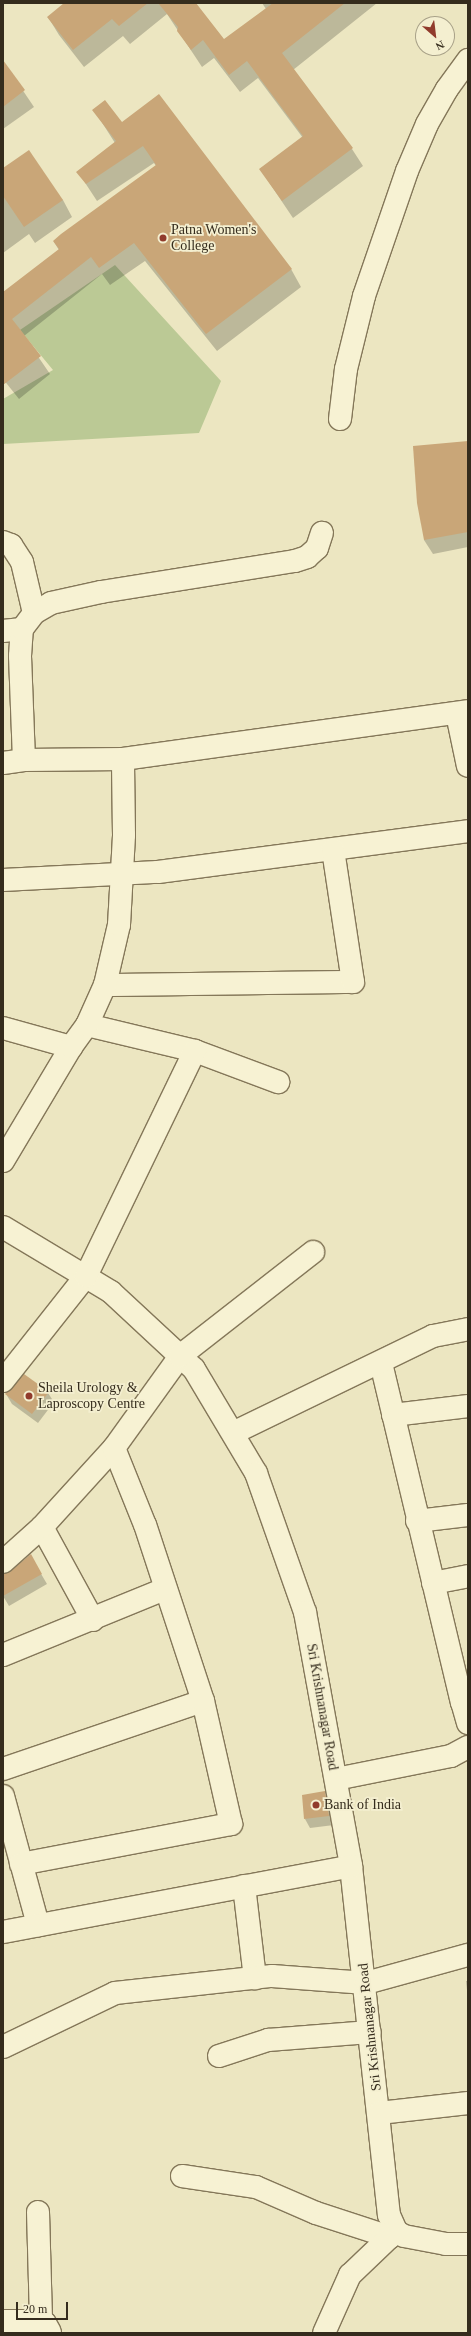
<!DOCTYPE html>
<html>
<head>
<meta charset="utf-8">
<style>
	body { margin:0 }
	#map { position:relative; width:471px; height:2336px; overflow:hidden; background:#ece6c1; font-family:Georgia,serif }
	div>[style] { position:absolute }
	.green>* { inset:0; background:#bbc995 }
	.shadow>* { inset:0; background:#0003 }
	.building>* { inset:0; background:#c9a678 }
	.roads { filter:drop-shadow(1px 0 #847759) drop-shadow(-1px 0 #847759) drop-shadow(0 1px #847759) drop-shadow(0 -1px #847759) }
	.minor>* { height:22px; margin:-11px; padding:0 11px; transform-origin:11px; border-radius:11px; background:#f7f2d3 }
	.dots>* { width:11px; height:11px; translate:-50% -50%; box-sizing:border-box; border:2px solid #f4efd0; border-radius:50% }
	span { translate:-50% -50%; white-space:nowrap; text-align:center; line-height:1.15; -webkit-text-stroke:3.5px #f4efd0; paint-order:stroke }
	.poi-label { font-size:14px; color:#352c1d }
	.left { translate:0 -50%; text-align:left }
	.street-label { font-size:14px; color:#352c1d }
	.frame { position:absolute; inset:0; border:4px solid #352c1d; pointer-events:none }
	.north { position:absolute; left:415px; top:16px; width:40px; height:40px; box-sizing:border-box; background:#f4efd0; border:1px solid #a8a188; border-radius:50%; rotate:152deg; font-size:11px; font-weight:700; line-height:16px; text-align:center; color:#352c1d }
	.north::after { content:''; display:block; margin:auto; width:14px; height:18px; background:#913b2c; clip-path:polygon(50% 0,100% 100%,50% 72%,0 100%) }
	.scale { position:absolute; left:16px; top:2302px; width:52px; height:18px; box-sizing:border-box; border:2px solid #352c1d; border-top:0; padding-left:5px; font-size:12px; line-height:14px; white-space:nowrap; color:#352c1d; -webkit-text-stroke:3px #f4efd0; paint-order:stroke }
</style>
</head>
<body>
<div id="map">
	<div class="green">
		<i style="clip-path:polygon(115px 265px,221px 381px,199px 433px,3px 444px,3px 399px,53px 370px,20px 330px)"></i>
	</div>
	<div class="shadow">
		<i style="clip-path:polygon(66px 3px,195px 3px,224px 40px,266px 9px,262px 3px,377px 3px,293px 70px,352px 149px,363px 166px,293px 218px,260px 169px,303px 138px,258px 78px,240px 92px,214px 58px,202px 67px,167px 14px,130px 44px,123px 36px,84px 67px,59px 35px,48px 17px)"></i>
		<i style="clip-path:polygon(3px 61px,34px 107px,3px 129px)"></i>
		<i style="clip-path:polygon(94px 110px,121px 123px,291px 269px,301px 287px,217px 351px,145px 261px,110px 285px,102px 274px,24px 336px,50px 374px,19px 399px,3px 379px,3px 294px,59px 250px,54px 242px,156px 166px,154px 163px,97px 201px,78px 172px,115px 143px)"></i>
		<i style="clip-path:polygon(3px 168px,63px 200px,72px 217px,35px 243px,29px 234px,3px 253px)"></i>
		<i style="clip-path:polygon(468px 442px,468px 547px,433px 554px,424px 540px)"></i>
		<i style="clip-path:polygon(48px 1393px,54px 1402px,38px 1423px,12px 1404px,6px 1394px)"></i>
		<i style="clip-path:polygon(30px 1555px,47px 1584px,9px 1606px,3px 1596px,3px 1574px,6px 1575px)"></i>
		<i style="clip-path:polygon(324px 1792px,330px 1802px,334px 1825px,310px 1828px,305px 1819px)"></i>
		<i style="clip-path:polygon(466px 1981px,468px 1981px,468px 1999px)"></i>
	</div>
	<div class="building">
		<i style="clip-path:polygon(64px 3px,148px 3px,119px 26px,112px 19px,73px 50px,47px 17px)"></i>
		<i style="clip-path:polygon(158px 3px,196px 3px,224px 39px,273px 3px,345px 3px,282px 53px,353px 148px,282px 201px,259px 169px,303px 136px,247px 61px,229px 75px,203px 40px,191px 50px,177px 31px,178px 27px)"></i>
		<i style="clip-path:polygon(3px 60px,25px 90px,3px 107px)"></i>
		<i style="clip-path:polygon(159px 94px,292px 269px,206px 334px,134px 243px,99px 268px,91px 257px,12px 319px,41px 356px,3px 385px,3px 292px,59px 249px,53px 241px,61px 234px,156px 165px,143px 146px,86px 184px,76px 172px,116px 141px,92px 110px,105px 100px,122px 122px)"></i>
		<i style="clip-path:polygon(29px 150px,63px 200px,24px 227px,3px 196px,3px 168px)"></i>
		<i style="clip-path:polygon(468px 441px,468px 532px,424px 540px,417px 503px,413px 446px)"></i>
		<i style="clip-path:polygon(24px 1374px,49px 1392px,32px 1414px,5px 1394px)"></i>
		<i style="clip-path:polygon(31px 1554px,42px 1574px,3px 1596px,3px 1574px,11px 1571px)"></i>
		<i style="clip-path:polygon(325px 1791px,329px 1816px,304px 1819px,302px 1795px)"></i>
	</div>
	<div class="roads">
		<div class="minor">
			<i style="left:340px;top:419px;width:50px;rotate:-83.2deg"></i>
			<i style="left:346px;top:369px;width:75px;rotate:-76.1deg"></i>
			<i style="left:364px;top:296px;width:132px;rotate:-71deg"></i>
			<i style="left:407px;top:171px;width:51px;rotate:-66.9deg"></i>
			<i style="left:427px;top:124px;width:40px;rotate:-60.3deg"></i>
			<i style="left:447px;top:89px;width:36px;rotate:-54deg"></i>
			<i style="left:3px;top:542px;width:9px;rotate:21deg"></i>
			<i style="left:11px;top:545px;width:20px;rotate:57deg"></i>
			<i style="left:22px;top:562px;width:52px;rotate:76.8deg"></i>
			<i style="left:3px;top:631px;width:19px;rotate:-6deg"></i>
			<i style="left:457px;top:714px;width:53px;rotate:78.1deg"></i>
			<i style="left:24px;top:760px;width:104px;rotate:-92.2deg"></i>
			<i style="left:20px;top:656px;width:27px;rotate:-86deg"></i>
			<i style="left:22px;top:629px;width:20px;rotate:-53deg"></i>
			<i style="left:34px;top:613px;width:20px;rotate:-30deg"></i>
			<i style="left:51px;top:603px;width:51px;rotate:-12.4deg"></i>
			<i style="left:101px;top:592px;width:196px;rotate:-9.1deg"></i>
			<i style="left:295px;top:561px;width:13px;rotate:-18deg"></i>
			<i style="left:307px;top:557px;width:13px;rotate:-42deg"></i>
			<i style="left:317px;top:548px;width:16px;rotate:-72deg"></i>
			<i style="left:3px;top:763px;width:21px;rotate:-8deg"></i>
			<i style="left:24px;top:760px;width:99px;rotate:-0.6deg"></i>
			<i style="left:123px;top:759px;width:348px;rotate:-7.9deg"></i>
			<i style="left:3px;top:880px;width:155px;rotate:-3deg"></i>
			<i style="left:158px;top:872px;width:313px;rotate:-7.5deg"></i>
			<i style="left:105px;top:985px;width:248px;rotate:-0.7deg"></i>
			<i style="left:353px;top:982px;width:134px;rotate:-98.6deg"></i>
			<i style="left:87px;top:1025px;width:111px;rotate:13.5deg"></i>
			<i style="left:195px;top:1051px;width:89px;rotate:20.5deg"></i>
			<i style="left:3px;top:1028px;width:71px;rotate:15.6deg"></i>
			<i style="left:3px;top:1161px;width:133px;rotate:-59.2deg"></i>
			<i style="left:71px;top:1047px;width:27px;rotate:-54deg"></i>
			<i style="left:87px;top:1025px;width:44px;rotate:-65.8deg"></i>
			<i style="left:105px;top:985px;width:62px;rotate:-76.9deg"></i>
			<i style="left:119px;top:925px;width:90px;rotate:-86.8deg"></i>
			<i style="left:124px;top:835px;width:76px;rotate:-90.8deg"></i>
			<i style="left:3px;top:1227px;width:126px;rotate:31deg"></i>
			<i style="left:111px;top:1292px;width:113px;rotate:42.9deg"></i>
			<i style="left:194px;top:1369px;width:121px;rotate:59.2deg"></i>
			<i style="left:256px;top:1473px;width:147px;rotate:70.6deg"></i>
			<i style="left:305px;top:1612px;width:258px;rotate:79.7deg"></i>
			<i style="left:351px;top:1866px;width:351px;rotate:83.8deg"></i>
			<i style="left:389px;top:2215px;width:17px;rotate:66deg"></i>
			<i style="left:396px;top:2231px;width:9px;rotate:32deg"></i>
			<i style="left:404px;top:2236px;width:43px;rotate:10.8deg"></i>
			<i style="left:446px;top:2244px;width:22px"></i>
			<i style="left:381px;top:1363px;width:349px;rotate:76.6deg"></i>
			<i style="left:3px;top:1381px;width:134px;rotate:-51.7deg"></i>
			<i style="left:86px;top:1276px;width:250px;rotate:-64.2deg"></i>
			<i style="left:393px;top:1415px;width:76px;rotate:-6.8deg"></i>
			<i style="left:233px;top:1433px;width:222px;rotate:-25.9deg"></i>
			<i style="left:433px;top:1336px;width:36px;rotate:-11deg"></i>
			<i style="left:417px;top:1521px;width:51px;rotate:-6.7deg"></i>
			<i style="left:42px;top:1527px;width:106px;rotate:61.3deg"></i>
			<i style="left:3px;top:1562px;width:52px;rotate:-41.9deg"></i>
			<i style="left:42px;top:1527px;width:107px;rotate:-47.7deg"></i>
			<i style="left:114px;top:1448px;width:113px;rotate:-54.3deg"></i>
			<i style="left:180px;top:1356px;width:169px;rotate:-38deg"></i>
			<i style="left:433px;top:1583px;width:36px;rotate:-11deg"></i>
			<i style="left:3px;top:1655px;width:175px;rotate:-22.2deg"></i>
			<i style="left:468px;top:1701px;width:6px;rotate:171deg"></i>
			<i style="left:462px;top:1702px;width:22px;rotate:74deg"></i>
			<i style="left:3px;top:1769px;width:211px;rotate:-18.8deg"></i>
			<i style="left:336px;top:1779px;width:117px;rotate:-11.3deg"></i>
			<i style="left:451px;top:1756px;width:19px;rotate:-28deg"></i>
			<i style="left:3px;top:1796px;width:134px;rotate:74.8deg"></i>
			<i style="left:21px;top:1864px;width:214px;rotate:-10.8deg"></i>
			<i style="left:231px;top:1824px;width:126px;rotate:-102.8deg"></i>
			<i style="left:203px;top:1701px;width:185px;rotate:-108.2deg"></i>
			<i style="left:145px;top:1525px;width:83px;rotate:-111.9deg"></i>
			<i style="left:244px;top:1886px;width:93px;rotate:83.2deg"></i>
			<i style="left:3px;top:1932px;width:354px;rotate:-10.7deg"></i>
			<i style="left:3px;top:2047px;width:124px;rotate:-25.7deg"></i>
			<i style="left:115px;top:1993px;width:158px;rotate:-6.2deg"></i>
			<i style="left:272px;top:1976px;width:94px;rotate:4.3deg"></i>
			<i style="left:366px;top:1983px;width:106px;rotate:-15.4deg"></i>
			<i style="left:219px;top:2056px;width:52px;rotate:-18.1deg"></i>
			<i style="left:268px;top:2040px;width:102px;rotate:-4.5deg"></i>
			<i style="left:379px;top:2113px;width:90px;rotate:-6.4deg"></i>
			<i style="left:182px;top:2176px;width:75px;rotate:8.5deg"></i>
			<i style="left:256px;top:2187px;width:65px;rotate:23.4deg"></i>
			<i style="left:316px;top:2213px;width:78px;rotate:18deg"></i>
			<i style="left:38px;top:2212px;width:109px;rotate:88.4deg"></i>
			<i style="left:3px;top:2321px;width:38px"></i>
			<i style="left:41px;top:2321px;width:4px;rotate:27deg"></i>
			<i style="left:45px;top:2323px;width:10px;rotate:61deg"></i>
			<i style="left:324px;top:2333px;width:64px;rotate:-65.9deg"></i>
			<i style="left:350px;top:2275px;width:64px;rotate:-43.7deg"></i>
		</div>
	</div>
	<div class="dots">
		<i style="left:163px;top:238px;background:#913b2c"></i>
		<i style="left:29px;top:1396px;background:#913b2c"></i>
		<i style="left:316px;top:1805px;background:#913b2c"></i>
	</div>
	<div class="poi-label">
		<span class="left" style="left:171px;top:238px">Patna Women's<br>College</span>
		<span class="left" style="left:38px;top:1396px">Sheila Urology &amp;<br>Laproscopy Centre</span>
		<span class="left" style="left:324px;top:1805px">Bank of India</span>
	</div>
	<div class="street-label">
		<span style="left:322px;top:1707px;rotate:80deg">Sri Krishnanagar Road</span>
		<span style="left:370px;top:2027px;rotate:-96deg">Sri Krishnanagar Road</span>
	</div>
	<div class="frame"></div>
	<div class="north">N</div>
	<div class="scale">20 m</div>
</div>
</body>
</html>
